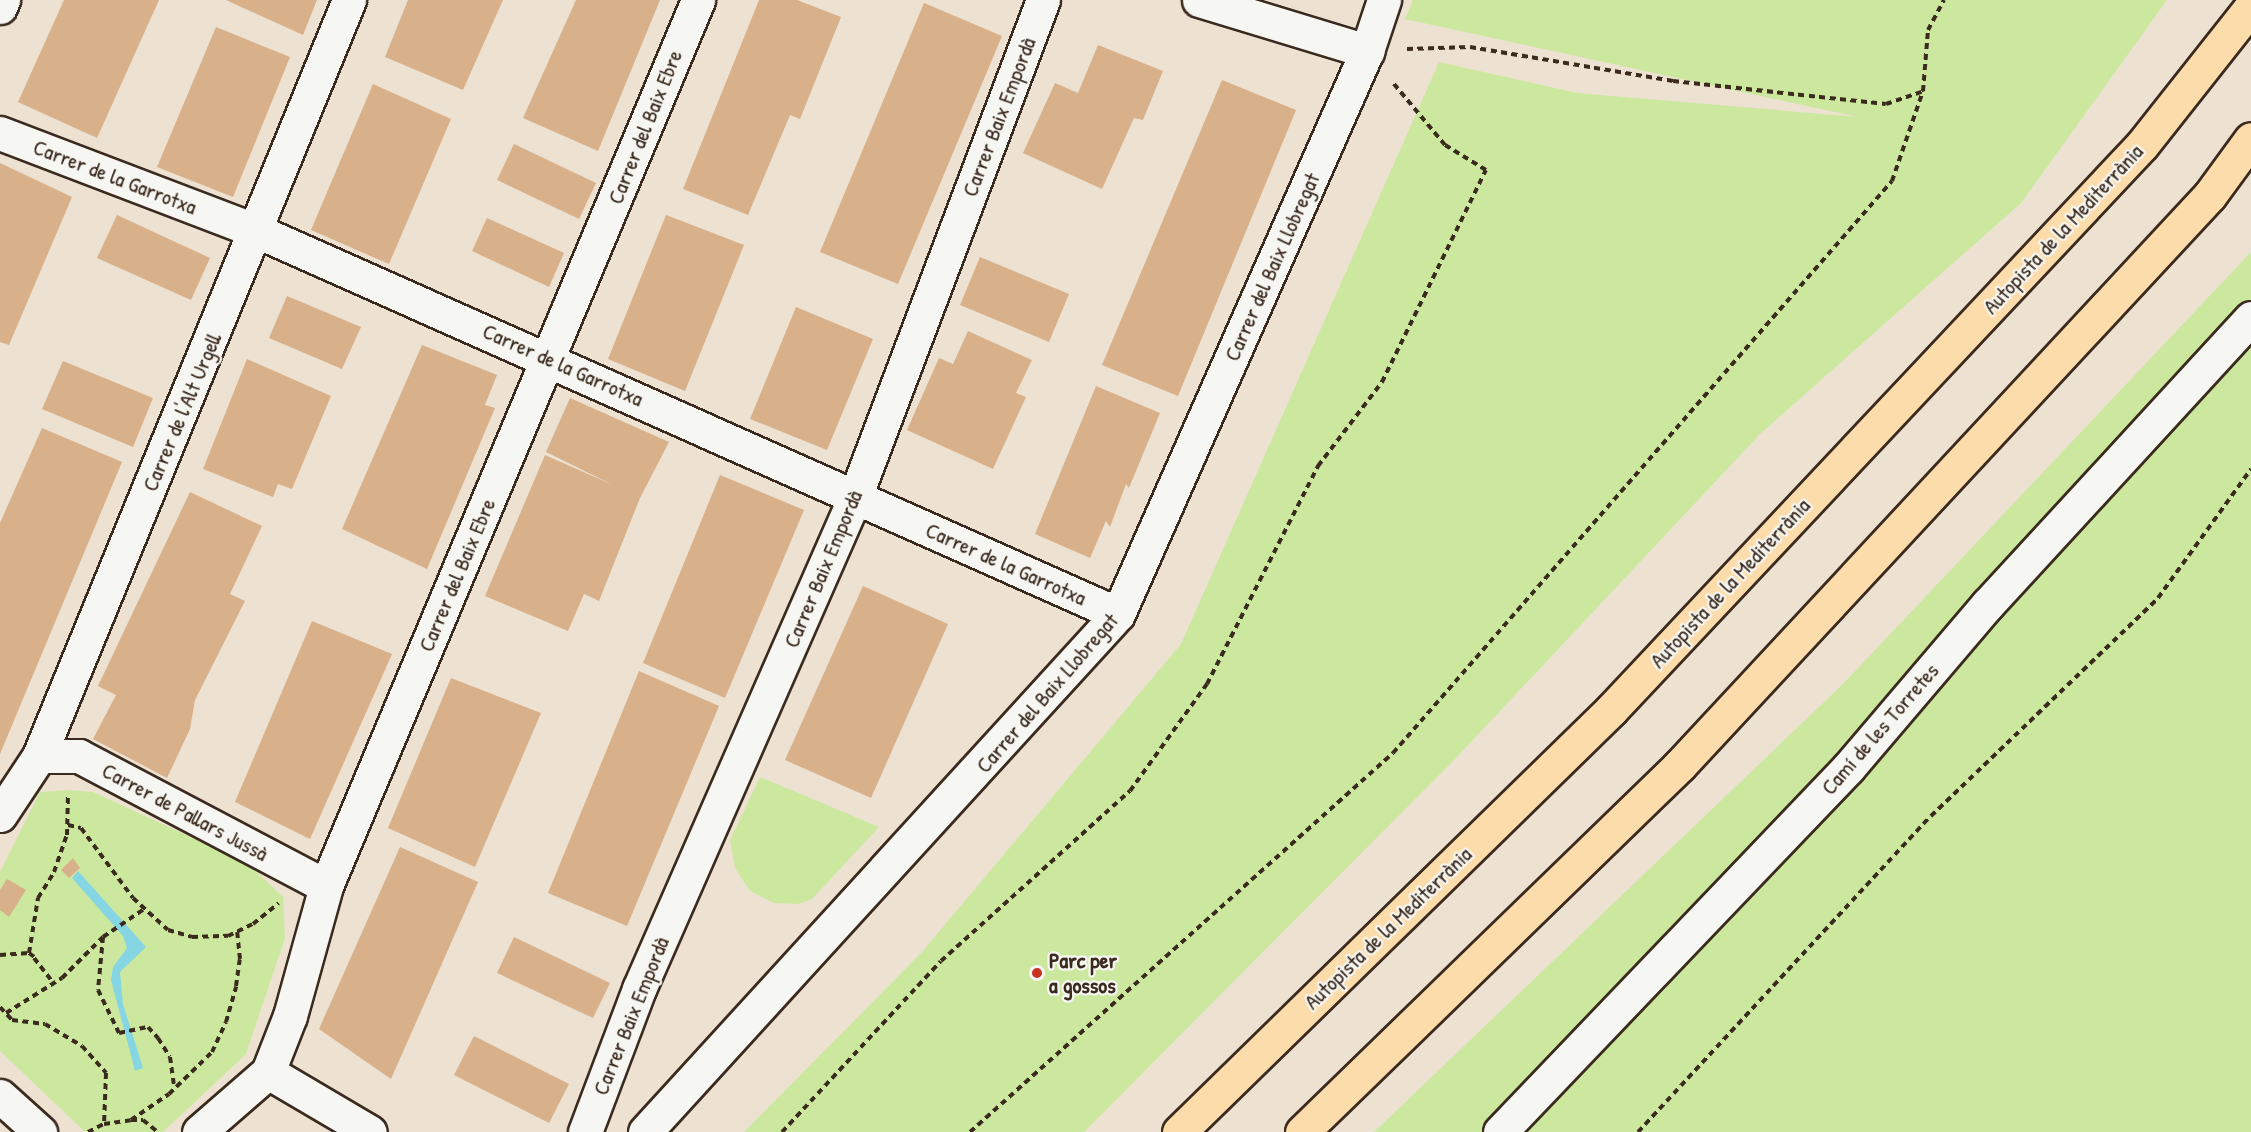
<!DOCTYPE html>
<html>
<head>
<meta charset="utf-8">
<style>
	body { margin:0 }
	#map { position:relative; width:2251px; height:1132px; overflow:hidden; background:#ede1d2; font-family:"Patrick Hand",sans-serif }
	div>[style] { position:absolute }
	.green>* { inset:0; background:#cce89f }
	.water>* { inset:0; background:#86d5e2 }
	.building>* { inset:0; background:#d8b089 }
	.path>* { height:4px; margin-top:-2px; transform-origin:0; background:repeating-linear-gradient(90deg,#3b2a1e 0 6px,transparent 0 10.5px) }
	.roads { filter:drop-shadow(2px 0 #3b2a1e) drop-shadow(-2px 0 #3b2a1e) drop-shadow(0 2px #3b2a1e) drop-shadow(0 -2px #3b2a1e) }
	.minor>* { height:33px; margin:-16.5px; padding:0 16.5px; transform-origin:16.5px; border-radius:16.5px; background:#f6f6f2 }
	.highway>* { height:33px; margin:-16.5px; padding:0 16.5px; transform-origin:16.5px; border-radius:16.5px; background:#fddcac }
	.dots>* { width:16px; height:16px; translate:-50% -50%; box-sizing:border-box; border:3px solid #f6f6f2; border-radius:50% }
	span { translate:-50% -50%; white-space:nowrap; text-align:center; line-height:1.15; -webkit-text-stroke:4.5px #f6f6f2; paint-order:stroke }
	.street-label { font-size:22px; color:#3b2a1e }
	.poi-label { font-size:22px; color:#3b2a1e; font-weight:700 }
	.left { translate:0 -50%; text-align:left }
</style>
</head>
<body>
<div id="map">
	<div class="green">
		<i style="clip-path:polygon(1413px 0,2167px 0,2021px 203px,1761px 433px,1454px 760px,1084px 1132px,744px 1132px,922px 952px,1181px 644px,1439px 62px,1577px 93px,1858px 117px,1405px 19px)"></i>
		<i style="clip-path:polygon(2251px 252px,2251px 1132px,1374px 1132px,1843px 684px)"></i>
		<i style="clip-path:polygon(760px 777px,879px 827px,812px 899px,798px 904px,774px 903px,750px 891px,735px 868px,730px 840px)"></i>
		<i style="clip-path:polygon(68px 790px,93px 792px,247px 863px,283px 897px,285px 938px,246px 1054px,163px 1132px,85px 1132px,0 1051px,0 872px,40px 792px)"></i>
	</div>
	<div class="water">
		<i style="clip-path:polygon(78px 871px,146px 947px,120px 972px,123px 1004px,143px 1068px,135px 1071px,111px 980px,113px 967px,127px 948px,123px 936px,72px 878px)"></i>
	</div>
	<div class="building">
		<i style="clip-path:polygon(64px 0,159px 0,97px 138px,18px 102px)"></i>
		<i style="clip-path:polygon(226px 0,317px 0,303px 35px)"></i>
		<i style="clip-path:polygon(408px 0,503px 0,463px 90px,385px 57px)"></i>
		<i style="clip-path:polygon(576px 0,660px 0,598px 151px,523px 118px)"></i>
		<i style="clip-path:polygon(759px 0,797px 0,841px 17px,800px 119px,790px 115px,748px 215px,683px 189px)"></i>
		<i style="clip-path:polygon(924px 3px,1002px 36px,898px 284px,820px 252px)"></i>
		<i style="clip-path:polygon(216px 27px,290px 57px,233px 197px,157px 167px)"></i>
		<i style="clip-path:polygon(1098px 45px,1163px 71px,1143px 120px,1134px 118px,1102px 189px,1023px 153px,1055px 83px,1078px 93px)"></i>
		<i style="clip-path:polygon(1222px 80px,1296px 110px,1178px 396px,1102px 365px)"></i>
		<i style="clip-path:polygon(373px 84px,451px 119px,389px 264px,311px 230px)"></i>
		<i style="clip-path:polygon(514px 144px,596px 183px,579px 219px,497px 180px)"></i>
		<i style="clip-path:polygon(0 163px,72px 197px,9px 345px,0 342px)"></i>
		<i style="clip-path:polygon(117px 215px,210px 258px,191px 300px,97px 258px)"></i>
		<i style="clip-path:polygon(666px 215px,744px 245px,685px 391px,608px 359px)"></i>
		<i style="clip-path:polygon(487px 218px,564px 253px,549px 287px,472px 251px)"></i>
		<i style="clip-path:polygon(980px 257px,1069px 294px,1049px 342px,960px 305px)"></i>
		<i style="clip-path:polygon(287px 296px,361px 327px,342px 369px,269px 338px)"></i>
		<i style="clip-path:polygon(796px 307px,873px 339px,827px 450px,750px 419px)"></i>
		<i style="clip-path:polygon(968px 331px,1032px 360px,1016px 393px,1026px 397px,993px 469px,907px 430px,939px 358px,953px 364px)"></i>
		<i style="clip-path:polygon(422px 345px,497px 375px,485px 405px,495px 408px,427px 569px,342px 529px)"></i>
		<i style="clip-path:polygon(247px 359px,331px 396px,292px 489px,278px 484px,273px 497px,203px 469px)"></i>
		<i style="clip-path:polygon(63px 361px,153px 398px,133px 447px,42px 409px)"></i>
		<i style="clip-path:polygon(1096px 386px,1160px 413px,1129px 488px,1126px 484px,1110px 527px,1106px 521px,1090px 558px,1035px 534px)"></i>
		<i style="clip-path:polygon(570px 398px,669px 442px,640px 498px,599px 601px,584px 594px,568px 631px,485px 596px,545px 455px,613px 485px,546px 452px)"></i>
		<i style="clip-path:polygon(42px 428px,122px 462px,0 754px,0 523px)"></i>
		<i style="clip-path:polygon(720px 475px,804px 510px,725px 698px,643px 663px)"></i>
		<i style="clip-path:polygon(190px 492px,262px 526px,230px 594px,245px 601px,195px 700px,190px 729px,167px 778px,93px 739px,116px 695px,98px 686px)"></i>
		<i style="clip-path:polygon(863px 586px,948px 624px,871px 798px,785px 760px)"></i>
		<i style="clip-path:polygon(312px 621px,392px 654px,310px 839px,235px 802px)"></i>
		<i style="clip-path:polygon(639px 671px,719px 706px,627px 926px,548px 893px)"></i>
		<i style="clip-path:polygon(451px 678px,541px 713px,475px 867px,388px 828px)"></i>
		<i style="clip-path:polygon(400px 847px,478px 882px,391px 1079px,319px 1029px)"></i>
		<i style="clip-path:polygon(73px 858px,80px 868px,69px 878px,61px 870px)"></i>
		<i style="clip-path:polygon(7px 879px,26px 890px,9px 917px,0 910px,0 890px)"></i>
		<i style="clip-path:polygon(514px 937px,610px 983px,593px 1018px,497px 973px)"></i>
		<i style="clip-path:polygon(474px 1036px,569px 1084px,549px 1123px,454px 1075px)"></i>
	</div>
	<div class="path">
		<i style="left:1407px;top:49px;width:63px;rotate:-1.8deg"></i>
		<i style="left:1470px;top:47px;width:206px;rotate:9.5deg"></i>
		<i style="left:1673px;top:81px;width:214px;rotate:6.2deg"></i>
		<i style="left:1886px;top:104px;width:39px;rotate:-19deg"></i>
		<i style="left:1923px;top:91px;width:61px;rotate:-85.3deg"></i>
		<i style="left:1928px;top:30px;width:34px;rotate:-62deg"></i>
		<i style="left:68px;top:825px;width:13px;rotate:13deg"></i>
		<i style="left:81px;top:828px;width:87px;rotate:53.4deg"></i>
		<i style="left:133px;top:898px;width:47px;rotate:42.4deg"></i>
		<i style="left:168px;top:930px;width:25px;rotate:16deg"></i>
		<i style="left:192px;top:937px;width:36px;rotate:-2deg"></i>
		<i style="left:228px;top:936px;width:28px;rotate:-26deg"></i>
		<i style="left:253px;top:924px;width:33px;rotate:-39deg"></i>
		<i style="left:103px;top:937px;width:53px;rotate:95.4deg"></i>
		<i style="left:98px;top:990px;width:48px;rotate:64deg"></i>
		<i style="left:119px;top:1033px;width:30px;rotate:-12deg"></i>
		<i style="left:148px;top:1027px;width:15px;rotate:48deg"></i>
		<i style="left:158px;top:1038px;width:22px;rotate:58deg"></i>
		<i style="left:170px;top:1057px;width:30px;rotate:82deg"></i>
		<i style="left:29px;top:953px;width:56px;rotate:-80.7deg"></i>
		<i style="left:38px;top:898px;width:31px;rotate:-58deg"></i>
		<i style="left:54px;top:872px;width:39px;rotate:-71deg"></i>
		<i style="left:67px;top:835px;width:41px;rotate:-88.6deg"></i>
		<i style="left:0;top:955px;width:29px;rotate:-4deg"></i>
		<i style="left:29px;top:953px;width:10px;rotate:37deg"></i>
		<i style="left:34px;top:958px;width:31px;rotate:52deg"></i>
		<i style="left:0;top:1007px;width:18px;rotate:47deg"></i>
		<i style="left:12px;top:1020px;width:33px;rotate:7deg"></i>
		<i style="left:45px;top:1024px;width:43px;rotate:30.7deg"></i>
		<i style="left:82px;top:1046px;width:36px;rotate:48deg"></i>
		<i style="left:106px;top:1073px;width:51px;rotate:92.2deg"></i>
		<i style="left:6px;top:1013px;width:66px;rotate:-32deg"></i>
		<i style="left:62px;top:978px;width:58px;rotate:-45deg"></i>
		<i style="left:103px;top:937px;width:50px;rotate:-34.3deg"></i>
		<i style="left:131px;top:1120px;width:46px;rotate:-34.4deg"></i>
		<i style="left:169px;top:1094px;width:60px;rotate:-44.3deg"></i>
		<i style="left:212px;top:1052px;width:33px;rotate:-65deg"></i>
		<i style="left:226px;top:1022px;width:37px;rotate:-74deg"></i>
		<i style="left:236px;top:986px;width:27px;rotate:-82deg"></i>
		<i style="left:240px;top:959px;width:27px;rotate:-96deg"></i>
		<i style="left:88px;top:1132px;width:18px;rotate:-27deg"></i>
		<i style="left:104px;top:1124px;width:27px;rotate:-8deg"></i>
		<i style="left:131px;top:1120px;width:12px"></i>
		<i style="left:143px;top:1120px;width:19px;rotate:39deg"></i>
		<i style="left:782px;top:1132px;width:233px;rotate:-47.1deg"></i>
		<i style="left:941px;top:961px;width:254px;rotate:-42deg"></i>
		<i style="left:1130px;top:791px;width:132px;rotate:-54.3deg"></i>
		<i style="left:1207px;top:684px;width:245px;rotate:-63deg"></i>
		<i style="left:1318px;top:466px;width:106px;rotate:-52.7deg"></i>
		<i style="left:1382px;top:382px;width:236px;rotate:-63.9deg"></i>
		<i style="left:1486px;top:170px;width:48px;rotate:-148.6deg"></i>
		<i style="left:1445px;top:145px;width:80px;rotate:-129.9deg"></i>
		<i style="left:970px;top:1132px;width:568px;rotate:-41.86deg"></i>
		<i style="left:1393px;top:753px;width:759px;rotate:-48.9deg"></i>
		<i style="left:1892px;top:181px;width:95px;rotate:-71deg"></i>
		<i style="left:1638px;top:1132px;width:431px;rotate:-47.2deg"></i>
		<i style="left:1931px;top:816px;width:315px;rotate:-43.8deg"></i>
		<i style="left:2158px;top:598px;width:159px;rotate:-54.2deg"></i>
	</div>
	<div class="roads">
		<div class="minor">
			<i style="left:1199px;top:0;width:176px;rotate:16.9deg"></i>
			<i style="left:0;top:7px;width:8px;rotate:-67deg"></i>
			<i style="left:0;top:133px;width:275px;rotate:20.9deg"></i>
			<i style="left:257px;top:231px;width:942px;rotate:23.98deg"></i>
			<i style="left:39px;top:756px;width:40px"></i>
			<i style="left:79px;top:756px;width:279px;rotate:27.8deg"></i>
			<i style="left:0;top:815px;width:71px;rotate:-56.5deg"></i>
			<i style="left:39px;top:756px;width:817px;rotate:-67.7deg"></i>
			<i style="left:268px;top:1072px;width:118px;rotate:30.5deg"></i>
			<i style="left:0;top:1096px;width:54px;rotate:42deg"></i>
			<i style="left:199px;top:1132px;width:91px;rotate:-41deg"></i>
			<i style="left:268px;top:1072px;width:60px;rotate:-68.6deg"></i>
			<i style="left:290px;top:1016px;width:135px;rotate:-74.5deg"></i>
			<i style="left:326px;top:886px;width:961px;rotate:-67.22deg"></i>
			<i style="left:585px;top:1132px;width:153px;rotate:-69.3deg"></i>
			<i style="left:639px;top:989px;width:537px;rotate:-66.3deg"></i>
			<i style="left:855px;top:497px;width:531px;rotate:-69.28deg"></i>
			<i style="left:645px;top:1132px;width:701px;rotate:-47.6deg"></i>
			<i style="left:1118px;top:614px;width:616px;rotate:-66.14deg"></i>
			<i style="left:1367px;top:51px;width:54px;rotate:-71.6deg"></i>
			<i style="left:1500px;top:1132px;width:505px;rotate:-46.28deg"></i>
			<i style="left:1849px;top:767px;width:213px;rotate:-49.6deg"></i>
			<i style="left:1987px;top:605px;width:390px;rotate:-47.4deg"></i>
		</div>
		<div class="highway">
			<i style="left:1179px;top:1132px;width:604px;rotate:-44.33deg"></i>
			<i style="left:1611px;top:710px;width:775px;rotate:-46.78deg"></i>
			<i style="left:2142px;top:145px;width:176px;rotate:-51.7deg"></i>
			<i style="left:1302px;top:1132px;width:527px;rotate:-44.15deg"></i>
			<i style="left:1680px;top:765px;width:778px;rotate:-47.08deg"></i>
			<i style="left:2210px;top:195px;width:69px;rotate:-53.8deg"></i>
		</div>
	</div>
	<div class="dots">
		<i style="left:1037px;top:973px;background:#c8321e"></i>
	</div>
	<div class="street-label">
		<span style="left:999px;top:117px;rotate:-69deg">Carrer Baix Empordà</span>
		<span style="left:645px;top:127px;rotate:-68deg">Carrer del Baix Ebre</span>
		<span style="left:115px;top:177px;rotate:21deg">Carrer de la Garrotxa</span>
		<span style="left:2063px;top:229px;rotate:-47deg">Autopista de la Mediterrània</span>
		<span style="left:1272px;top:267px;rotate:-66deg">Carrer del Baix Llobregat</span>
		<span style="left:563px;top:365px;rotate:24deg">Carrer de la Garrotxa</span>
		<span style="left:182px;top:412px;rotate:-67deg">Carrer de l'Alt Urgell</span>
		<span style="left:1006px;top:564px;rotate:24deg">Carrer de la Garrotxa</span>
		<span style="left:823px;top:569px;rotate:-67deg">Carrer Baix Empordà</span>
		<span style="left:457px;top:575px;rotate:-67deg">Carrer del Baix Ebre</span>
		<span style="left:1730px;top:583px;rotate:-47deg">Autopista de la Mediterrània</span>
		<span style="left:1047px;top:693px;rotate:-49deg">Carrer del Baix Llobregat</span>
		<span style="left:1880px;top:729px;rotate:-49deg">Camí de les Torretes</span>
		<span style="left:185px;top:812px;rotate:28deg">Carrer de Pallars Jussà</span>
		<span style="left:1388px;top:928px;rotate:-44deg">Autopista de la Mediterrània</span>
		<span style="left:631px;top:1016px;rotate:-68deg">Carrer Baix Empordà</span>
	</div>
	<div class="poi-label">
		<span class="left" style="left:1049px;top:973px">Parc per<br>a gossos</span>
	</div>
</div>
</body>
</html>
